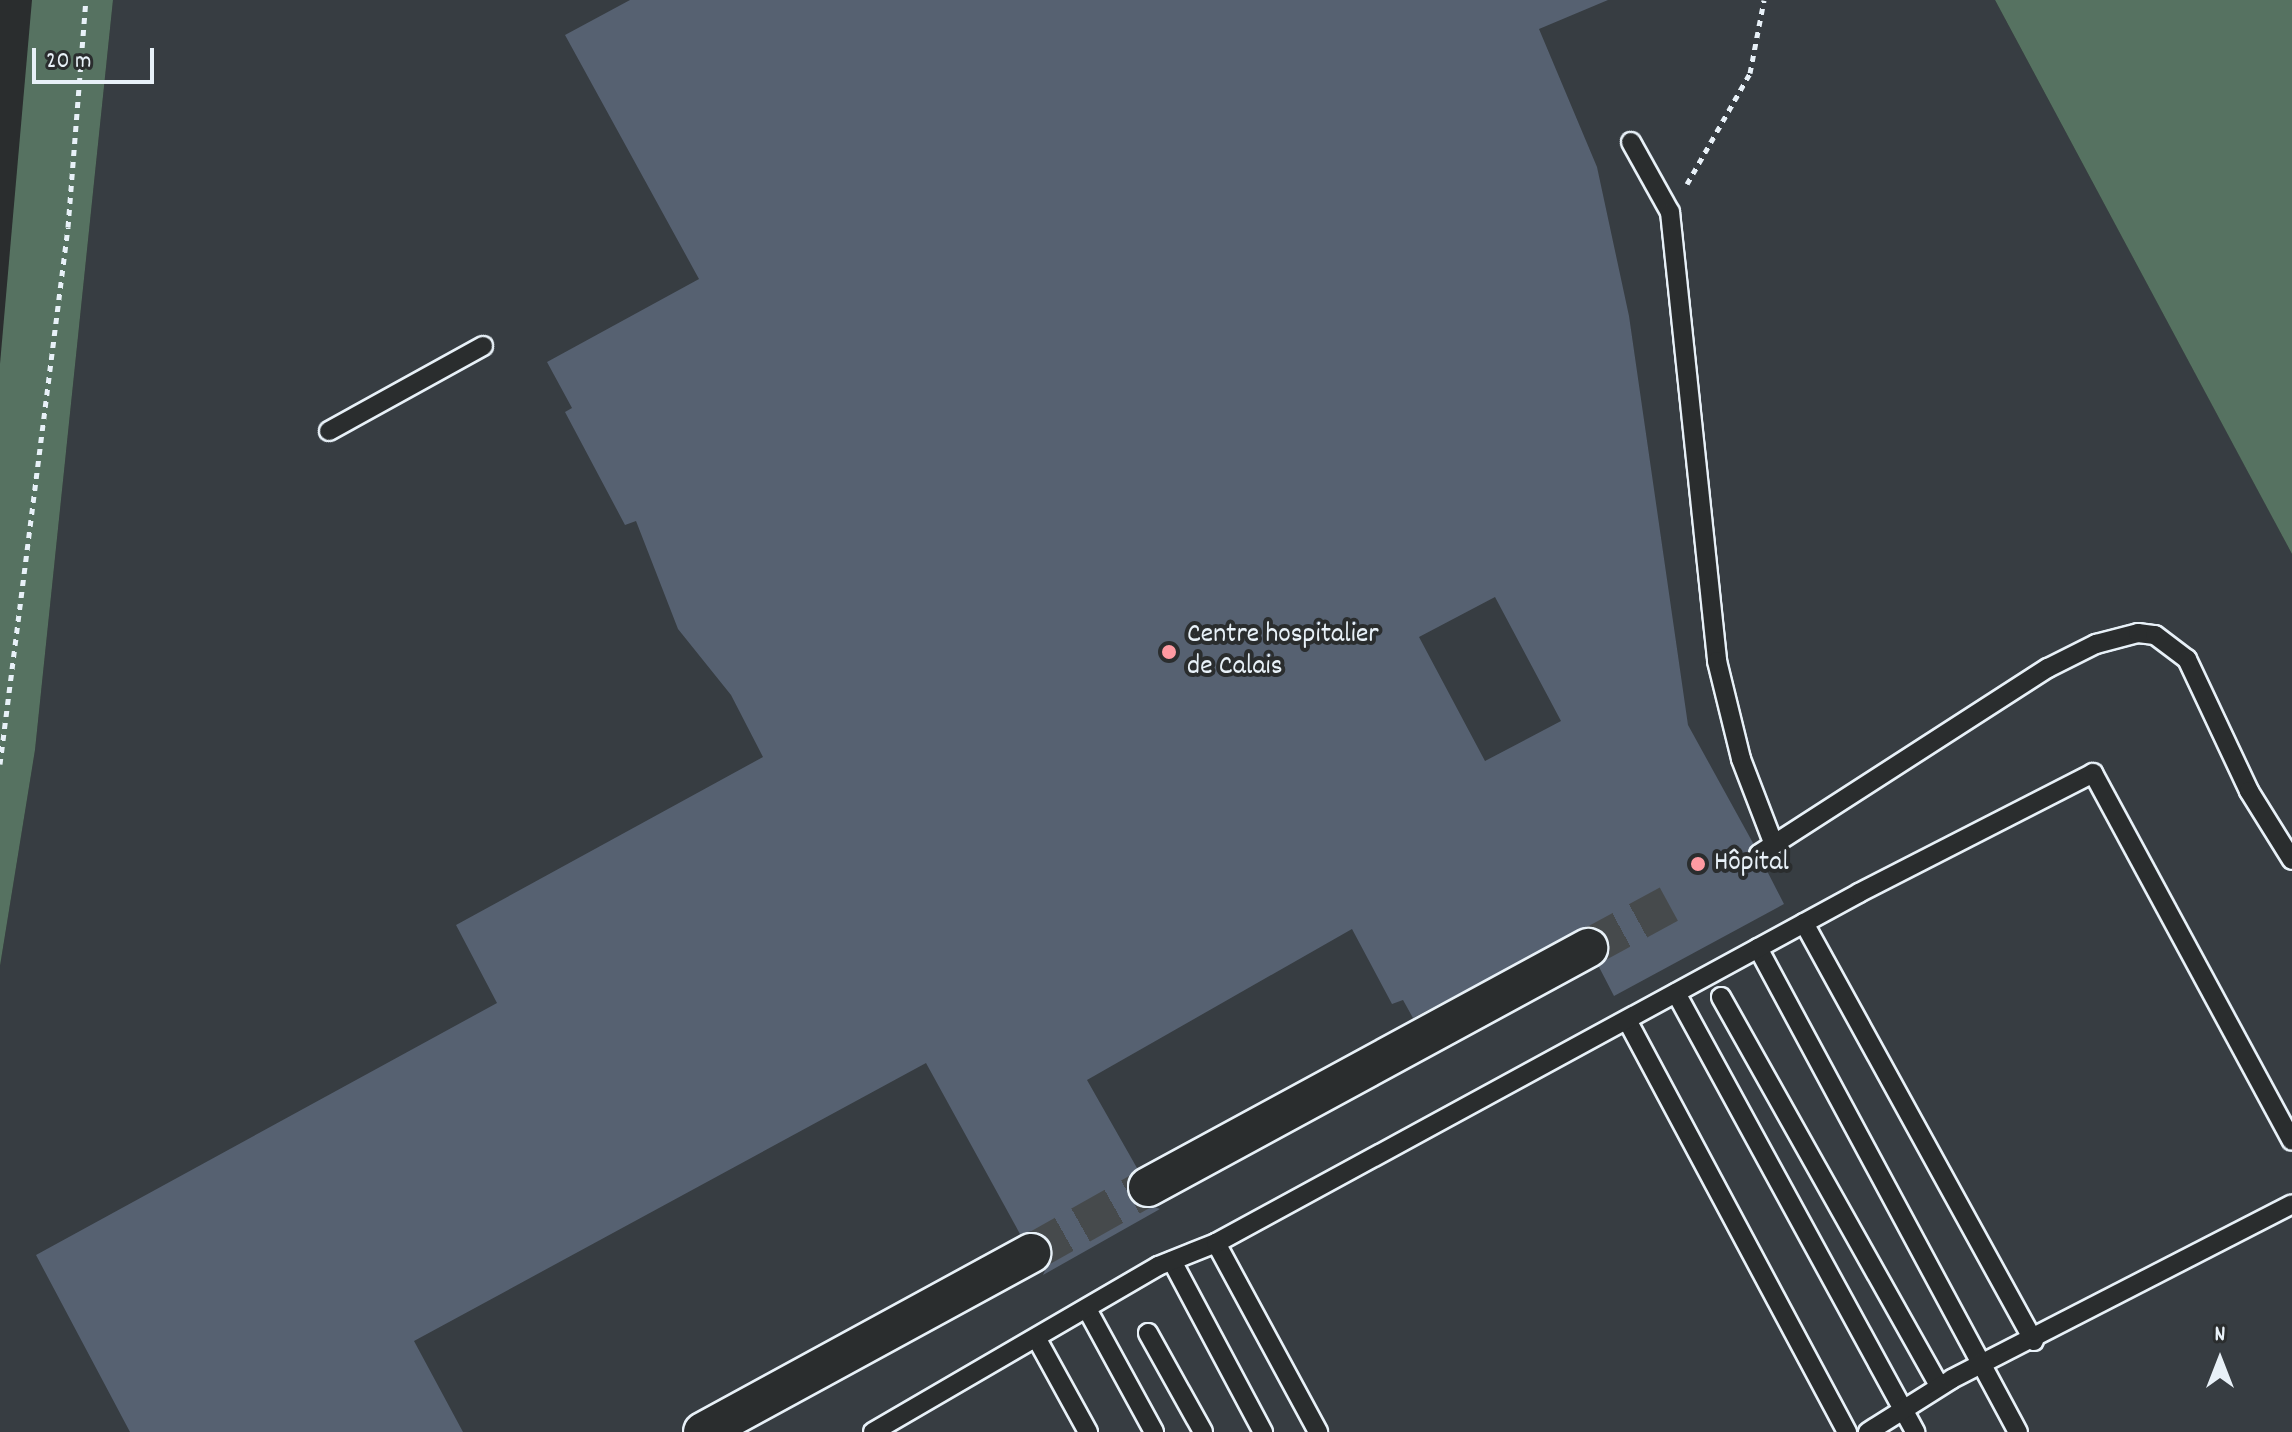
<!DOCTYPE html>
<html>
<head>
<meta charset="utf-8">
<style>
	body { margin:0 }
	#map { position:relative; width:2292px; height:1432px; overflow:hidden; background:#2a2d2e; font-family:Dekko,sans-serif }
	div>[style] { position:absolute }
	.built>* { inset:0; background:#373d42 }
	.green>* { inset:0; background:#567261 }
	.building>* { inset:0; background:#566171 }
	.minor-tunnel>* { height:38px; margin-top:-19px; transform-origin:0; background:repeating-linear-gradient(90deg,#464a4c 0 38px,transparent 0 57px) }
	.path>* { height:5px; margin-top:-2.5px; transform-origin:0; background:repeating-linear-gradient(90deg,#e8f1f8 0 6px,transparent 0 12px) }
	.roads { filter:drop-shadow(2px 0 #e8f1f8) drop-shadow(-2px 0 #e8f1f8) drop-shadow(0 2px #e8f1f8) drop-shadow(0 -2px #e8f1f8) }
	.service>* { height:18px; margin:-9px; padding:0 9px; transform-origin:9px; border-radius:9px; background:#2a2d2e }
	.minor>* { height:38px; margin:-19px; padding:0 19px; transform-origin:19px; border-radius:19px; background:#2a2d2e }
	.dots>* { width:22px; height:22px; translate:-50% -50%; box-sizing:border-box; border:4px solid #2a2d2e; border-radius:50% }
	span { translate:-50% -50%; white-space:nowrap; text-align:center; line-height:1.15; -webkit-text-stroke:8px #2a2d2e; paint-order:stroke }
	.poi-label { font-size:28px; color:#e8f1f8 }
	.left { translate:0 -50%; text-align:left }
	.north { position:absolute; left:2180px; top:1320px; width:80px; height:80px; -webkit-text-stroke:6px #2a2d2e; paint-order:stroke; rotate:0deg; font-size:22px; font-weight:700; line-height:32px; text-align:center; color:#e8f1f8 }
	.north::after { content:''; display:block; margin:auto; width:28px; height:36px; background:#e8f1f8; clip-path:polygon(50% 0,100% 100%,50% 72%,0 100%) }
	.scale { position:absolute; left:32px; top:48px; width:122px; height:36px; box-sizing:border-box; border:4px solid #e8f1f8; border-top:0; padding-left:10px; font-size:24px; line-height:28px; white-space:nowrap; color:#e8f1f8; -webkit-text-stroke:6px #2a2d2e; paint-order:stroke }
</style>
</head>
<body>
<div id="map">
	<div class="built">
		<i style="clip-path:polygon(113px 0,1995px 0,2292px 554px,2292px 1432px,0 1432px,0 966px,35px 750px)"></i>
	</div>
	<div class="green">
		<i style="clip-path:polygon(32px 0,113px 0,35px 750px,0 966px,0 364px)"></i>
		<i style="clip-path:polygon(1995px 0,2292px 0,2292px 554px,2249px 474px)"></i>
	</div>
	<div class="building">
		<i style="clip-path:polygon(evenodd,630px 0,1608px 0,1539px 29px,1597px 167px,1629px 316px,1688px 725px,1753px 843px,1749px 860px,1764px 865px,1784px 904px,1614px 996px,1599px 967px,1607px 959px,1608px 938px,1588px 926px,1413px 1018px,1403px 1000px,1392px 1004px,1352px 929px,1087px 1080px,1137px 1168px,1126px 1186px,1129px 1198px,1160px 1209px,1043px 1275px,1053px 1254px,1050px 1242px,1032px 1231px,1020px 1234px,926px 1063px,414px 1341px,463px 1432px,130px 1432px,36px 1255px,497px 1003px,456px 925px,763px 757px,731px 695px,678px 629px,636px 521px,625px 525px,565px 412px,572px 408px,547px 362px,699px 279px,565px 35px,630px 0,1495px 597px,1561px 721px,1485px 761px,1419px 637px,1495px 597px)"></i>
	</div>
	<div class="minor-tunnel">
		<i style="left:1588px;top:948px;width:92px;rotate:-28.5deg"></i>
		<i style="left:1031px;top:1253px;width:134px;rotate:-29.4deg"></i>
	</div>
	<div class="path">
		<i style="left:1687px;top:184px;width:128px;rotate:-60.4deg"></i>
		<i style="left:1750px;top:73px;width:74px;rotate:-79.1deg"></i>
		<i style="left:0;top:764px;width:541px;rotate:-82.78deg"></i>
		<i style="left:68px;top:227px;width:228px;rotate:-85.5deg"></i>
	</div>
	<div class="roads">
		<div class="service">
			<i style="left:1631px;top:142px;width:80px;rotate:60.9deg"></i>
			<i style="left:1670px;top:212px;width:451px;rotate:84deg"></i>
			<i style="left:1717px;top:661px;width:101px;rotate:76.2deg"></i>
			<i style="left:1741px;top:759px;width:92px;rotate:69deg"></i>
			<i style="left:329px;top:431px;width:176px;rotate:-28.9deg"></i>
			<i style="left:1759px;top:854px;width:344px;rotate:-32.8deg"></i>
			<i style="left:2048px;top:668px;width:54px;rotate:-26.6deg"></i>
			<i style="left:2096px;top:644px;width:43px;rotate:-14.7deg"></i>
			<i style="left:2138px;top:633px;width:17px;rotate:7deg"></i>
			<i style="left:2155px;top:635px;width:40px;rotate:37deg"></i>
			<i style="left:2187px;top:659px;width:146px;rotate:64.8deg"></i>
			<i style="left:2249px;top:791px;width:81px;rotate:58.1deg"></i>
			<i style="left:1804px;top:923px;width:477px;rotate:61.2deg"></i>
			<i style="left:1758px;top:948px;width:549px;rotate:61.76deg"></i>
			<i style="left:1676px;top:993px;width:500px;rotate:61.4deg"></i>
			<i style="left:1721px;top:997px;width:446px;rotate:60.7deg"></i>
			<i style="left:1627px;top:1020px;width:467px;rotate:61.9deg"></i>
			<i style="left:1216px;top:1243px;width:215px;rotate:61.6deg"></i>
			<i style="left:1172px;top:1261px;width:194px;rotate:62deg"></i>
			<i style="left:1087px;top:1309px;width:140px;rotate:61.4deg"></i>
			<i style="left:1148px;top:1333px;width:113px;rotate:60.9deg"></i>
			<i style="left:1038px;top:1341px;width:104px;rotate:61.2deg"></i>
			<i style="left:873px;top:1432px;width:330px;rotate:-30.2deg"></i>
			<i style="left:1158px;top:1266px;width:62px;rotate:-21.6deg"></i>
			<i style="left:1216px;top:1243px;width:732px;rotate:-28.56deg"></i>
			<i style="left:1859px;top:893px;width:263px;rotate:-27.1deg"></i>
			<i style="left:2093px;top:773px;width:418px;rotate:61.6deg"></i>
			<i style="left:1868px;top:1432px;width:99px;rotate:-32.2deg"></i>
			<i style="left:1952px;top:1379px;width:382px;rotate:-27.2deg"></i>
		</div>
		<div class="minor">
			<i style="left:1148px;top:1187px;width:501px;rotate:-28.51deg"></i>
			<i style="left:703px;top:1432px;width:374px;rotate:-28.6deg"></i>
		</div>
	</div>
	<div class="dots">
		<i style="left:1169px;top:652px;background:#ff9aa2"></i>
		<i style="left:1698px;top:864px;background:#ff9aa2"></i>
	</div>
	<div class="poi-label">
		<span class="left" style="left:1187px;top:652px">Centre hospitalier<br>de Calais</span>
		<span class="left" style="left:1714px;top:864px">Hôpital</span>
	</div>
	<div class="north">N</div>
	<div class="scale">20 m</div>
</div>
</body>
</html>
